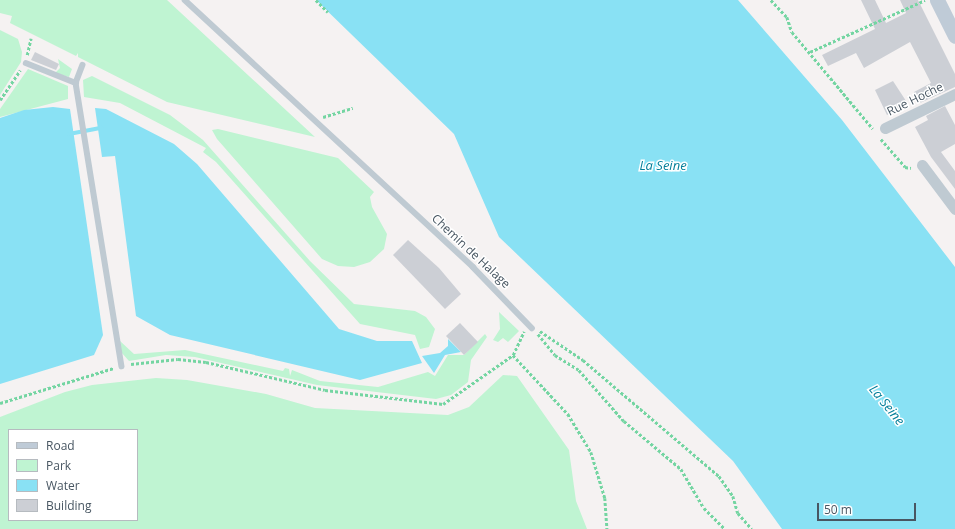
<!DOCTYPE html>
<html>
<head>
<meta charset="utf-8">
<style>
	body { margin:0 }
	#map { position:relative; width:955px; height:529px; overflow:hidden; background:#f5f2f2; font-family:"Open Sans",sans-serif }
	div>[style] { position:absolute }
	.green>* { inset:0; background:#bff4d2 }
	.water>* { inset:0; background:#89e1f4 }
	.stream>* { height:4px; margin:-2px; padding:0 2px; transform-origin:2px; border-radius:2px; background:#89e1f4 }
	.building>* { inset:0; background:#cccfd5 }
	.path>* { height:2.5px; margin-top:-1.25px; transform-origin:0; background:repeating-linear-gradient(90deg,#74d5a2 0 3px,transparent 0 5px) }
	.lane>* { height:5.5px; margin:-2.75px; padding:0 2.75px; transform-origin:2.75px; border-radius:2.75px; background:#bfcad2 }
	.street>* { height:11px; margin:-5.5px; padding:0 5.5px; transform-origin:5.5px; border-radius:5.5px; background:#bfcad2 }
	.secondary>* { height:15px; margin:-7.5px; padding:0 7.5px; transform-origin:7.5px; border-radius:7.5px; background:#bfcbd7 }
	span { translate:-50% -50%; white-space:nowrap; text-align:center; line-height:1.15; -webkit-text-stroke:3px #fff; paint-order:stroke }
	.street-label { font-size:12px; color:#485662 }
	.water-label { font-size:13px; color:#047f9a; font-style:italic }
	.legend { position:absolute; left:8px; top:429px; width:130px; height:92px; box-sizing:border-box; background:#fff; border:1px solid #b6bbc0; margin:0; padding:5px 7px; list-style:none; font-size:12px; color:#485662 }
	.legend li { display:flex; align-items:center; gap:8px; height:20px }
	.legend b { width:20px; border:1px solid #b6bbc0 }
	.scale { position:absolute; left:817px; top:503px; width:99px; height:18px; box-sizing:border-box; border:2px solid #485662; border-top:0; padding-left:5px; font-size:12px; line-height:14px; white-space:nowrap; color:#485662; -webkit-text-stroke:3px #fff; paint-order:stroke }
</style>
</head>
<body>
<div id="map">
	<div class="green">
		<i style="clip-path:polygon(0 0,167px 0,315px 137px,167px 102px,78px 57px,78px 53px,76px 56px,10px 23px,12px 16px,0 13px)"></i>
		<i style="clip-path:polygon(0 30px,18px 39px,22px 52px,21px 62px,0 95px)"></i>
		<i style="clip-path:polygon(58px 59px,72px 69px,69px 77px,55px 73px,60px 68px)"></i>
		<i style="clip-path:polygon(28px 69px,68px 86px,68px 99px,0 117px,0 109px)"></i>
		<i style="clip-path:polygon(92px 76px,170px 115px,203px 140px,310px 261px,354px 304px,415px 311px,426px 317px,435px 329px,429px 347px,420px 349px,415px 335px,360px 324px,216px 162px,203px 152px,206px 148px,120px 103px,84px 97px,83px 80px)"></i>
		<i style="clip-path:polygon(218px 129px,338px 158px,374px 192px,370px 197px,372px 207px,387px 234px,384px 249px,370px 262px,354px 267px,338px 266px,322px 259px,217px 139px,212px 130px)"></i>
		<i style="clip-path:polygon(499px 312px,519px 331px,508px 342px,503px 338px,498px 342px,493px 340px,500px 329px)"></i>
		<i style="clip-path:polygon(485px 334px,487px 337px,471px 360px,468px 382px,451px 395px,436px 399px,317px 385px,195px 357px,166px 355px,129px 361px,121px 352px,120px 341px,134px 354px,185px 350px,283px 371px,285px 368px,289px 369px,290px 376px,292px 370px,320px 381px,378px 387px,428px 372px,435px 376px,448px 355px,464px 355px)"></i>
		<i style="clip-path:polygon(evenodd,503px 375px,517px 376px,569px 450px,576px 501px,587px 529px,0 529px,0 417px,65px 392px,92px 385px,156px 378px,187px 380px,266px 394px,315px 408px,448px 415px,469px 407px,503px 375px,9px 430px,137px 430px,137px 520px,9px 520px,9px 430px)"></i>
	</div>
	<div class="water">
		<i style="clip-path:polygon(316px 0,738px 0,842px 120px,955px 267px,955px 529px,782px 529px,733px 461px,499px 237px,454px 134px)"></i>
		<i style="clip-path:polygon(53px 107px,70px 109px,103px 335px,94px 355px,0 384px,0 118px,24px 110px)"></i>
		<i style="clip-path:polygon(95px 108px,106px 109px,174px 144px,197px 164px,339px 329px,377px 341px,412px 341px,422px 363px,360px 380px,170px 335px,136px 316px,115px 156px,102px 157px)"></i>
		<i style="clip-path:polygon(448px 339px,461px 352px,445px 355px,434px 373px,422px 356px,440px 353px,448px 346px)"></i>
	</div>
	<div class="stream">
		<i style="left:69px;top:134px;width:33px;rotate:-11deg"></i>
	</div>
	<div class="building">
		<i style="clip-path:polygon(861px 0,875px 0,886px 23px,906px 13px,900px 0,918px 0,955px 74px,955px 87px,920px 103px,914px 92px,931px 83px,910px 42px,864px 68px,856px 53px,828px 66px,822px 55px,875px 29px)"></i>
		<i style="clip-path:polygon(35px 52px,59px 64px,56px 70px,31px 60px)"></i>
		<i style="clip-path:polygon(893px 81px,908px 104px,887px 115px,875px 90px)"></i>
		<i style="clip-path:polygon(945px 106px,955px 125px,955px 144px,941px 152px,955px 171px,955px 189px,931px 157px,915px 127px,928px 120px,926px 116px)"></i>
		<i style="clip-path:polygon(408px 240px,439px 268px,461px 294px,445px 309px,393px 255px)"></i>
		<i style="clip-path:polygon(460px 323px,478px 342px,464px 355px,446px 336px)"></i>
	</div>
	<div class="path">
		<i style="left:316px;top:0;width:17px;rotate:45deg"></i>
		<i style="left:771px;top:0;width:23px;rotate:47deg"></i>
		<i style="left:787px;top:17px;width:16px;rotate:72deg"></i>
		<i style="left:792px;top:32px;width:126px;rotate:50.1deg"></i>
		<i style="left:810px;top:52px;width:126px;rotate:-24.3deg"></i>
		<i style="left:27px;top:55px;width:17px;rotate:-77deg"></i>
		<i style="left:0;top:100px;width:36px;rotate:-56deg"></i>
		<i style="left:323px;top:117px;width:31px;rotate:-17deg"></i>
		<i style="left:881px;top:139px;width:37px;rotate:49deg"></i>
		<i style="left:905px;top:167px;width:6px;rotate:9deg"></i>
		<i style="left:540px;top:331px;width:52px;rotate:34deg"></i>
		<i style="left:583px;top:360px;width:179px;rotate:40.5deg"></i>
		<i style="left:719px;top:476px;width:24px;rotate:55deg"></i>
		<i style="left:733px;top:496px;width:18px;rotate:74deg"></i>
		<i style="left:738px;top:513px;width:21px;rotate:49deg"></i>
		<i style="left:538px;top:334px;width:27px;rotate:51deg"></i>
		<i style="left:555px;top:355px;width:28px;rotate:32deg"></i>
		<i style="left:579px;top:370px;width:68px;rotate:48.6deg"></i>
		<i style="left:624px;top:421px;width:75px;rotate:40.1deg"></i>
		<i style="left:681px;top:469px;width:45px;rotate:59.5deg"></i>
		<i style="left:704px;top:508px;width:30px;rotate:45deg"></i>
		<i style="left:513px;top:355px;width:81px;rotate:47deg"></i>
		<i style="left:568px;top:414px;width:44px;rotate:58.8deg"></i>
		<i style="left:591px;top:452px;width:48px;rotate:73.1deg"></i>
		<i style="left:605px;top:498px;width:31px;rotate:86deg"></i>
		<i style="left:131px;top:364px;width:47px;rotate:-6.1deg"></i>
		<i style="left:178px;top:359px;width:28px;rotate:6deg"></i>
		<i style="left:206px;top:362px;width:122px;rotate:13.2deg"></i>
		<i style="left:325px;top:390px;width:119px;rotate:6.8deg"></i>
		<i style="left:443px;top:404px;width:85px;rotate:-35deg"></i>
		<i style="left:513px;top:355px;width:26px;rotate:-65deg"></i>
		<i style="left:0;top:403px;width:119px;rotate:-17.1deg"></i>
	</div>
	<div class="lane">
		<i style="left:185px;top:0;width:393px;rotate:42.8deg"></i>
		<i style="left:473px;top:267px;width:85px;rotate:46deg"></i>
		<i style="left:26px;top:63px;width:54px;rotate:21.8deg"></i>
		<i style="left:83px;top:65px;width:19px;rotate:111deg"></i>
		<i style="left:76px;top:83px;width:287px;rotate:80.8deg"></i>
	</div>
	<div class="street">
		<i style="left:885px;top:128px;width:78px;rotate:-25.9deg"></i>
		<i style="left:922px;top:165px;width:55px;rotate:53.1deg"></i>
	</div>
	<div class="secondary">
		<i style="left:937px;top:0;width:40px;rotate:63.4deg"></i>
	</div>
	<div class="street-label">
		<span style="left:915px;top:99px;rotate:-26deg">Rue Hoche</span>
		<span style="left:471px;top:251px;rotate:43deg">Chemin de Halage</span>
	</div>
	<div class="water-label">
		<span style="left:663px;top:165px">La Seine</span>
		<span style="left:887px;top:405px;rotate:51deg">La Seine</span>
	</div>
	<ul class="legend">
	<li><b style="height:5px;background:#bfcbd7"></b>Road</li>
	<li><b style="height:11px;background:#bff4d2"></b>Park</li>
	<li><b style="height:11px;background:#89e1f4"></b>Water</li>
	<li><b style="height:11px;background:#cccfd5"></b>Building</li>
	</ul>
	<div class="scale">50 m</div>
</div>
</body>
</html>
